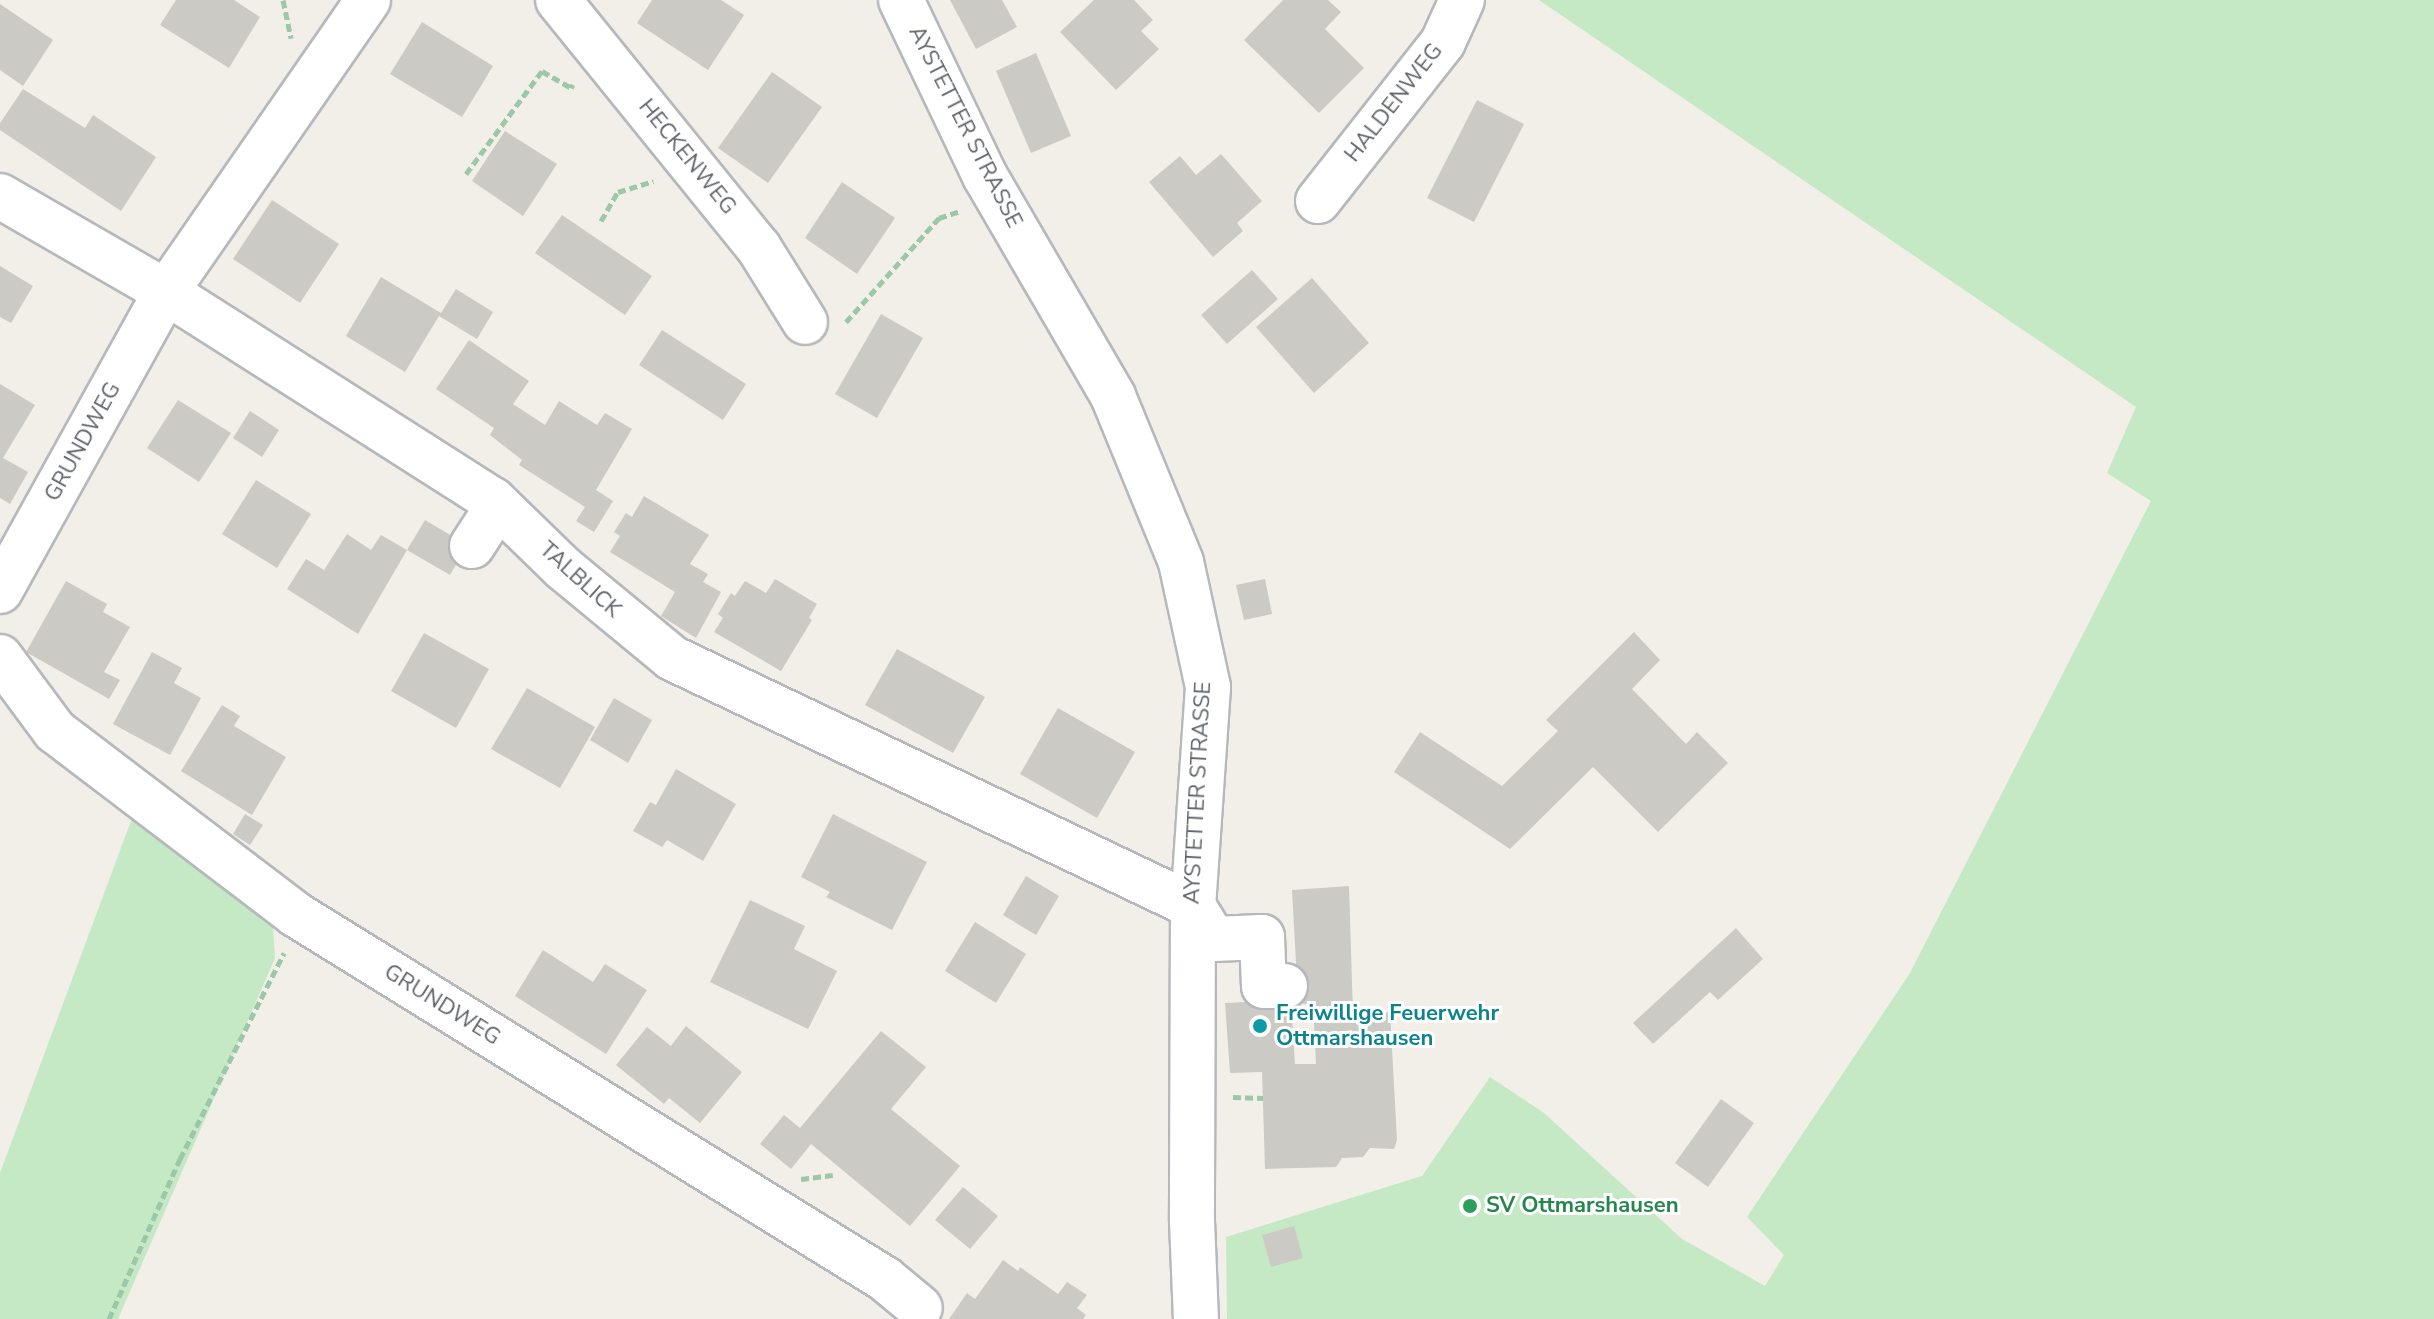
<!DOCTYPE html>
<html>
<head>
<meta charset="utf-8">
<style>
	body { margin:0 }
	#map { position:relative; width:2434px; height:1319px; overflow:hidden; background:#f1efe8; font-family:"Nunito Sans",sans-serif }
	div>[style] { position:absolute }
	.green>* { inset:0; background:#c5e8c5 }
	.building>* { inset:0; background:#cccac5 }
	.path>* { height:5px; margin-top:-2.5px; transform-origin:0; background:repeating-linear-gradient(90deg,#9cc7a9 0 8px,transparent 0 12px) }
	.roads { filter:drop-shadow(2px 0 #b5b8bc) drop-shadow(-2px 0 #b5b8bc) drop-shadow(0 2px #b5b8bc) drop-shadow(0 -2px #b5b8bc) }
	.minor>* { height:44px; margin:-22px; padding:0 22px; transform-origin:22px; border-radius:22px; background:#fff }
	.dots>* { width:22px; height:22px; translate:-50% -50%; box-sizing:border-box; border:4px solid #fff; border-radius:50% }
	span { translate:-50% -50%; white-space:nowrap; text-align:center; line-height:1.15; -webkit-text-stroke:6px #fff; paint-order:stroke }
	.street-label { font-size:22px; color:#5f6368 }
	.culture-label { font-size:22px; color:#0d838f; font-weight:700 }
	.left { translate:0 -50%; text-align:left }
	.leisure-label { font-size:22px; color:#27864d; font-weight:700 }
</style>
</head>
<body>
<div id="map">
	<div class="green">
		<i style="clip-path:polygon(1539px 0,2434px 0,2434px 1319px,1227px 1319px,1226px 1237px,1422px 1176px,1490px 1077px,1544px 1113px,1682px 1239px,1765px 1286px,1784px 1255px,1747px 1217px,1910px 973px,2151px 501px,2107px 473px,2136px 407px)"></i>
		<i style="clip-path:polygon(134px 813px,272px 914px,275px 958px,118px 1319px,0 1319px,0 1173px)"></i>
	</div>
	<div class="building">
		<i style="clip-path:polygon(176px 0,234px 0,260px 17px,229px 68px,160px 25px)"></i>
		<i style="clip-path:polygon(652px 0,721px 0,744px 15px,708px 70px,637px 23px)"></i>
		<i style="clip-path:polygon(950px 0,1002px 0,1017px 27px,976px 49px)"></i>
		<i style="clip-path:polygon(1094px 0,1134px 0,1153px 20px,1141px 31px,1159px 49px,1116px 90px,1060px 32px)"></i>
		<i style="clip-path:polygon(1283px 0,1328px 0,1341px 12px,1325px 29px,1364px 68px,1319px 113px,1244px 40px)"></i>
		<i style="clip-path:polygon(0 4px,53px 40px,23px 86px,0 70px)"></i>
		<i style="clip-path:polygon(422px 22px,493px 66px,462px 117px,390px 74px)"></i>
		<i style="clip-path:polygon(1036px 53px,1071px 136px,1031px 153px,996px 71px)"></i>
		<i style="clip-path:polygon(772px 72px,822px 107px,768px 183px,718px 148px)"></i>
		<i style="clip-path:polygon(23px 89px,85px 128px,93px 115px,156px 157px,121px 211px,0 130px,0 123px)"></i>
		<i style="clip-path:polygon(1477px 100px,1524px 124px,1474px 222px,1427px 198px)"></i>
		<i style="clip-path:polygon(505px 131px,557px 164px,523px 216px,472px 181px)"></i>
		<i style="clip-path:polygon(1221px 154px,1262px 201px,1237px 223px,1243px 231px,1213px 257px,1149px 182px,1180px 156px,1196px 175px)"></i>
		<i style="clip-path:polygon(842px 182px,895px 218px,857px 274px,805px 238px)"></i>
		<i style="clip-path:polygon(272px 200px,339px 244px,300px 303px,233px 259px)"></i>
		<i style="clip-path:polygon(562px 215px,652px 276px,625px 315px,535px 253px)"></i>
		<i style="clip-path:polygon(0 266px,33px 286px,11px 323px,0 317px)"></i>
		<i style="clip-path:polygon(1252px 270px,1278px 299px,1227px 344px,1201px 315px)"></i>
		<i style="clip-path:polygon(381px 277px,441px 313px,456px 289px,493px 312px,477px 339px,439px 316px,405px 372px,346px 336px)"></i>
		<i style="clip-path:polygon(1312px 278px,1369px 343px,1314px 393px,1256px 327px)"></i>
		<i style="clip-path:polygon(881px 314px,923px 338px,877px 418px,835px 394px)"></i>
		<i style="clip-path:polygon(662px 330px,746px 384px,723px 420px,639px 365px)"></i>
		<i style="clip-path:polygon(469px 340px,529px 381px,513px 404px,545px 425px,559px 401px,597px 425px,605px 413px,632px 429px,596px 490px,613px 501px,594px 532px,576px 521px,585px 507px,519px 465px,522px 460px,490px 435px,494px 428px,436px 389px)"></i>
		<i style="clip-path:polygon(0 384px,35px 405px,3px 458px,28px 472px,10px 504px,0 498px)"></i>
		<i style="clip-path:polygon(178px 400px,231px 433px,199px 482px,147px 448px)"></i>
		<i style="clip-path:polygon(250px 411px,279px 430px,262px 457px,233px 438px)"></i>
		<i style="clip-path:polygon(256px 480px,311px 514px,277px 568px,222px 534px)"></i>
		<i style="clip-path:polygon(644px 496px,709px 535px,690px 564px,708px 574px,703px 582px,721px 592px,696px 638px,661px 616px,675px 592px,610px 552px,620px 536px,614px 532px,626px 513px,632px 517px)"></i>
		<i style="clip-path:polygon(425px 520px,467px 545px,450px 575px,407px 550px)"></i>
		<i style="clip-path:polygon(347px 534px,371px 550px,381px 535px,407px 550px,358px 634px,287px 589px,306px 559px,324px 570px)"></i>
		<i style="clip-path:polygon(775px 579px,817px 604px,809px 618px,812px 620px,781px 671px,714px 632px,723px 618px,718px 614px,731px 593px,735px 596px,745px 581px,766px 593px)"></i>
		<i style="clip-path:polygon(1265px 579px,1272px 614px,1244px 620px,1236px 585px)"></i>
		<i style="clip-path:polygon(66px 581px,107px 604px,103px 612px,130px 627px,104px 672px,120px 680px,109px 699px,26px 652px)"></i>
		<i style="clip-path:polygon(1634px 632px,1660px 660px,1632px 689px,1686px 744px,1697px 732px,1728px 763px,1658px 832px,1593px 767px,1510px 849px,1394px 772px,1420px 732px,1502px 786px,1558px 731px,1546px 720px)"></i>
		<i style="clip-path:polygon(424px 633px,489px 669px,456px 728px,391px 691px)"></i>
		<i style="clip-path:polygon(897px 649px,985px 697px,953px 753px,865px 705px)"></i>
		<i style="clip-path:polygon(152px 652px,182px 668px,174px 683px,201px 698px,170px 755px,113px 724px)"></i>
		<i style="clip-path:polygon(527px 688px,595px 727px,560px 788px,491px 749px)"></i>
		<i style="clip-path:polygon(614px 698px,652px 720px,628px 763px,590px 740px)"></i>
		<i style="clip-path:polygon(222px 705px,240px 716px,234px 726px,286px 757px,252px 815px,181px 771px)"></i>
		<i style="clip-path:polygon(1058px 708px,1135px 752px,1097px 818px,1020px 774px)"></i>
		<i style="clip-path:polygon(676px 769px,736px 804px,703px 861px,667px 840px,662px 847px,633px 831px,650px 802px,656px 805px)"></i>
		<i style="clip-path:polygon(245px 814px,263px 825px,250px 845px,233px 834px)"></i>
		<i style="clip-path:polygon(833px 814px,927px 862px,892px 930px,826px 897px,830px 892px,801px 877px)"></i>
		<i style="clip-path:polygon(1026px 876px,1059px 896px,1036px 935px,1003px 915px)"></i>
		<i style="clip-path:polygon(1349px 886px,1353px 1014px,1390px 1011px,1397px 1140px,1394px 1149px,1370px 1148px,1363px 1157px,1342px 1158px,1336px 1167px,1265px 1169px,1262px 1072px,1230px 1073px,1225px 1003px,1291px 1000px,1295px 1064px,1316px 1064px,1313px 1003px,1304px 1004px,1298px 999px,1292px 890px)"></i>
		<i style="clip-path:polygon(750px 900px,805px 926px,794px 949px,837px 971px,808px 1029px,710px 982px)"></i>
		<i style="clip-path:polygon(975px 922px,1026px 954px,996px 1003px,945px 971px)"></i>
		<i style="clip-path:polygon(1736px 928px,1763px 959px,1718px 1000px,1710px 992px,1653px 1044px,1633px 1023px)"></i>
		<i style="clip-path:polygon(543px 950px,593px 982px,605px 964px,647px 990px,606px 1054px,515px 996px)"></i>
		<i style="clip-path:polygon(686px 1026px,742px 1072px,700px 1123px,669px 1098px,664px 1104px,616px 1065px,647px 1027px,671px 1046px)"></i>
		<i style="clip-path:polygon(881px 1031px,926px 1067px,891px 1109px,960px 1166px,910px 1226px,811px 1144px,791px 1169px,760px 1144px,784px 1115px,800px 1128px)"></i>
		<i style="clip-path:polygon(1721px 1099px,1754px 1123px,1708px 1187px,1675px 1163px)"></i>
		<i style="clip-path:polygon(963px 1187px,998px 1216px,970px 1249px,935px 1220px)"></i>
		<i style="clip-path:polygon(1294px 1226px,1303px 1258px,1271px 1267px,1262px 1235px)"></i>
		<i style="clip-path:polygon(1003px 1260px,1018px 1271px,1020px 1267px,1058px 1294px,1067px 1282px,1087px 1295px,1077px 1308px,1086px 1315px,1083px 1319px,949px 1319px,967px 1293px,975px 1299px)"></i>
	</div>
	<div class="path">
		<i style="left:283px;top:0;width:39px;rotate:78deg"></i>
		<i style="left:466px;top:174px;width:128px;rotate:-53.6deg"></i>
		<i style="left:542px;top:71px;width:34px;rotate:30deg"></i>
		<i style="left:571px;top:88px;width:4px;rotate:-63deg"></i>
		<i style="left:601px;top:221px;width:34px;rotate:-60deg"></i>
		<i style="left:618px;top:192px;width:37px;rotate:-17deg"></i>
		<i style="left:846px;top:322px;width:140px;rotate:-48.2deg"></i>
		<i style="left:939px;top:218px;width:22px;rotate:-18deg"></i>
		<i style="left:1233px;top:1097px;width:30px;rotate:2deg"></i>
		<i style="left:801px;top:1179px;width:32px;rotate:-7deg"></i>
		<i style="left:109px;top:1319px;width:175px;rotate:-66.1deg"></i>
		<i style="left:180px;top:1159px;width:231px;rotate:-63.2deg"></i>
	</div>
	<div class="roads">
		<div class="minor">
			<i style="left:558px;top:0;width:319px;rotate:51deg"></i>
			<i style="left:759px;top:248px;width:87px;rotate:58.1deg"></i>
			<i style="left:901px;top:0;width:195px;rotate:64.5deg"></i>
			<i style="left:985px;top:176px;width:255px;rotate:59.8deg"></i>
			<i style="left:1113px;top:396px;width:179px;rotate:67.7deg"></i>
			<i style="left:1181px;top:562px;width:128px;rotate:77.8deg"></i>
			<i style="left:1208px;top:687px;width:220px;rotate:93.9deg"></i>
			<i style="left:1193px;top:906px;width:315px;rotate:90.2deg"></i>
			<i style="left:1192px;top:1221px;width:98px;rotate:87.7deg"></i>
			<i style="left:0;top:196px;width:192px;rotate:30deg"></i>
			<i style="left:166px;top:292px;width:388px;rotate:32.5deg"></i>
			<i style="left:493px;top:500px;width:98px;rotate:44.2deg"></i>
			<i style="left:563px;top:568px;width:141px;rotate:39.5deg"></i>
			<i style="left:672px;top:658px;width:577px;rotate:25.45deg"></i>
			<i style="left:1318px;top:201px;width:202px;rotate:-51.8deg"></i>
			<i style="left:1443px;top:42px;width:46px;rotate:-65.7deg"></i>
			<i style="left:472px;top:546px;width:48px;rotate:-57deg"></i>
			<i style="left:0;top:591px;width:342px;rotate:-61deg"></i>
			<i style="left:166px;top:292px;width:355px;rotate:-55.3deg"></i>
			<i style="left:0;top:657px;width:92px;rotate:53.4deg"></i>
			<i style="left:55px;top:731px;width:302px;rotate:37.3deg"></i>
			<i style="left:295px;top:914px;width:694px;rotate:31.74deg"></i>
			<i style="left:885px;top:1279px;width:45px;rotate:39.6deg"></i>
			<i style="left:1193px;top:906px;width:39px;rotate:58deg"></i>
			<i style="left:1214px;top:939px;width:48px;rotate:-2.4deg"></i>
			<i style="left:1262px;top:937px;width:49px;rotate:87.7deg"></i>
			<i style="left:1264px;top:986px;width:21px"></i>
		</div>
	</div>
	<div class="dots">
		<i style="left:1260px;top:1026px;background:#0f9aa8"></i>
		<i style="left:1470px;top:1206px;background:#2e9e5b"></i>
	</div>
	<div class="street-label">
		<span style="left:1394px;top:103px;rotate:-52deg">HALDENWEG</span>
		<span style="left:965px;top:127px;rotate:63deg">AYSTETTER STRASSE</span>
		<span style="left:687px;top:157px;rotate:51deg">HECKENWEG</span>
		<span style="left:83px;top:442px;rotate:-61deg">GRUNDWEG</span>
		<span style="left:580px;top:580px;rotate:42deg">TALBLICK</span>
		<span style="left:1198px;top:793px;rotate:-87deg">AYSTETTER STRASSE</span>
		<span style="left:442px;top:1005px;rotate:32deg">GRUNDWEG</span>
	</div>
	<div class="culture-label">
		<span class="left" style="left:1276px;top:1026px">Freiwillige Feuerwehr<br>Ottmarshausen</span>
	</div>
	<div class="leisure-label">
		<span class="left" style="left:1486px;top:1206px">SV Ottmarshausen</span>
	</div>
</div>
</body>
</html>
